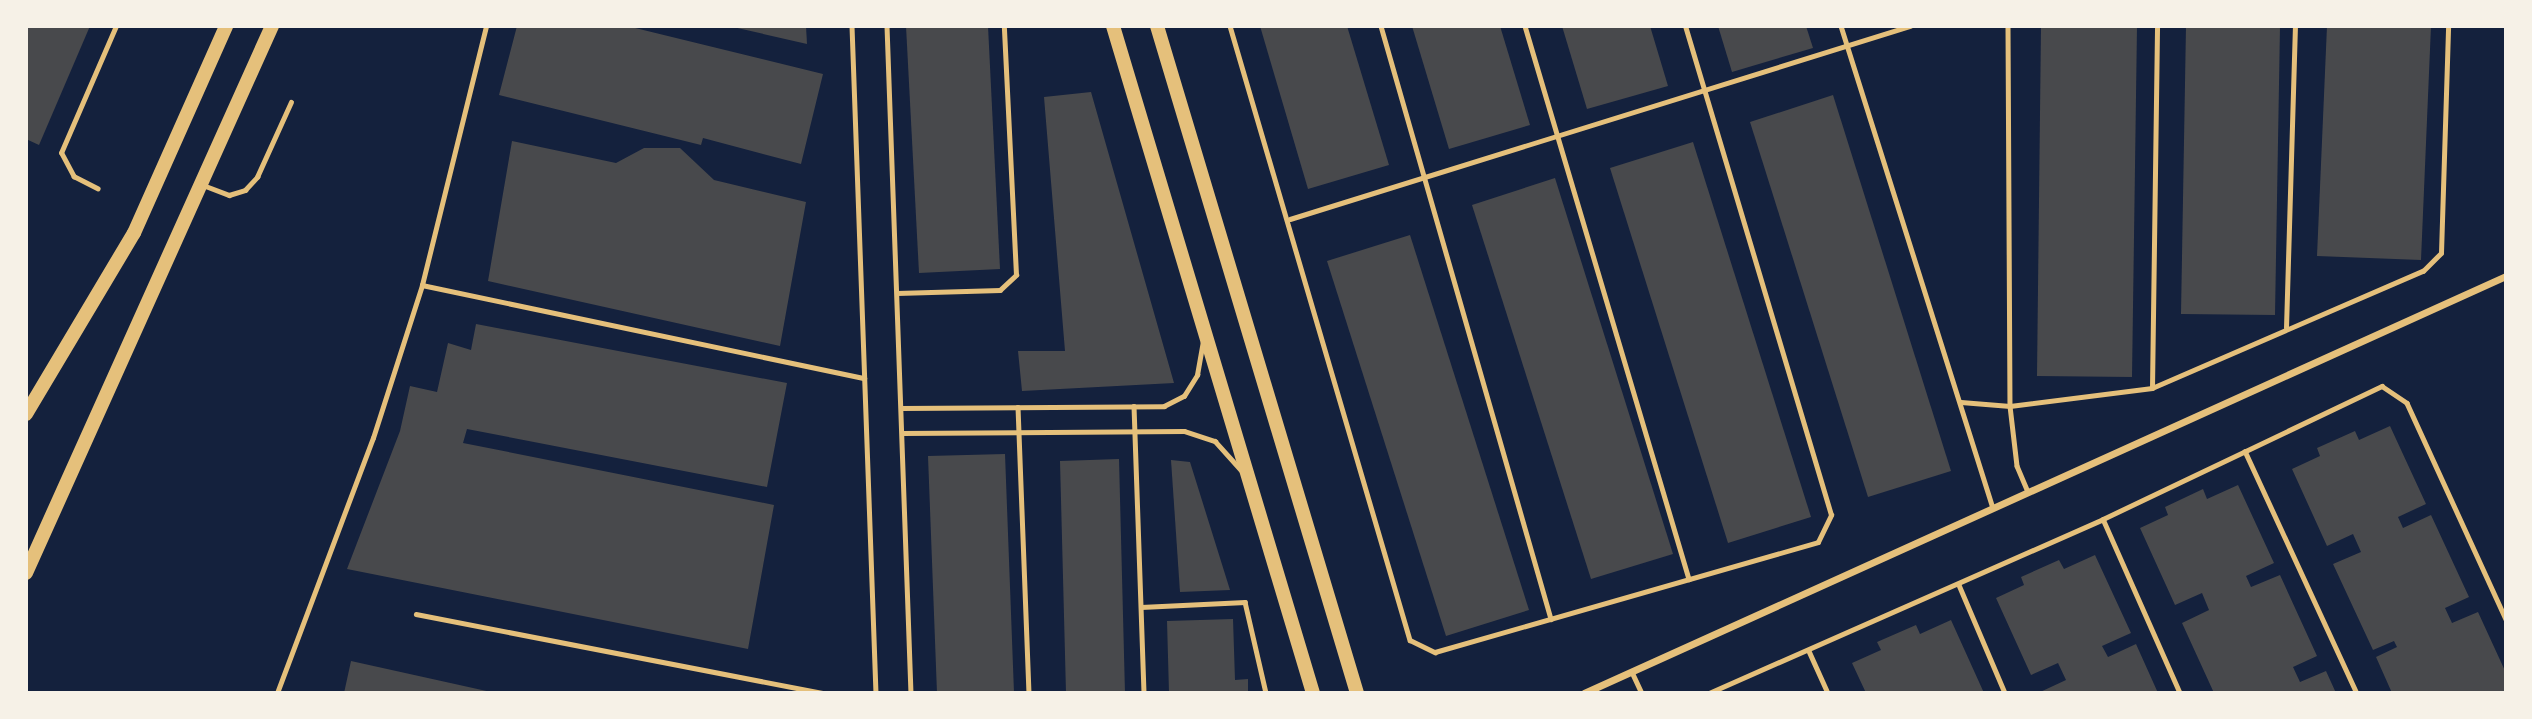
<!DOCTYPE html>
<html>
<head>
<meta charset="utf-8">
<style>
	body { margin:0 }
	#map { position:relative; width:2532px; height:719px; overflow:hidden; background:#14213d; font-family:"Nunito Sans",sans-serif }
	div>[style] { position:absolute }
	.building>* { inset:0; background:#48494c }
	.service>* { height:4.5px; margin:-2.25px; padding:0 2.25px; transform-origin:2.25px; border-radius:2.25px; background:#e5c07b }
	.minor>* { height:7px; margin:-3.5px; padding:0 3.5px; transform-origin:3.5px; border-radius:3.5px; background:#e5c07b }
	.primary>* { height:14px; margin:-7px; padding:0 7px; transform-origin:7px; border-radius:7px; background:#e5c07b }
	span { translate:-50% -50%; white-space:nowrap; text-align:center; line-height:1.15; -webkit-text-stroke:7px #f6f1e7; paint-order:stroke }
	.frame { position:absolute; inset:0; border:28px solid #f6f1e7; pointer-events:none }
</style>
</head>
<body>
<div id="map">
	<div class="building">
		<i style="clip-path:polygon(26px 26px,90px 26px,39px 145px,26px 139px)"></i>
		<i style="clip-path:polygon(517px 26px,627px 26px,823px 74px,801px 164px,703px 138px,701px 145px,499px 95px)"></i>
		<i style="clip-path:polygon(806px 26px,807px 44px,733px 27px,733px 26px)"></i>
		<i style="clip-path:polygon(906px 26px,988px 26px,1000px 269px,919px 273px)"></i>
		<i style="clip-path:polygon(1260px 26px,1347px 26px,1389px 165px,1308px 189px)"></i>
		<i style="clip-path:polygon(1412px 26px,1500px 26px,1530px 125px,1449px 149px)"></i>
		<i style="clip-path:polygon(1562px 26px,1650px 26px,1668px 86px,1587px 109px)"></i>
		<i style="clip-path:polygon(1718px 26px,1806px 26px,1813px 48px,1732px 72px)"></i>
		<i style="clip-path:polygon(2041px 26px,2137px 26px,2132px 377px,2037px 376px)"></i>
		<i style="clip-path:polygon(2186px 26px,2280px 26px,2275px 315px,2181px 314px)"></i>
		<i style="clip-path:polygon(2327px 26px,2431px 26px,2421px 260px,2317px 256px)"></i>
		<i style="clip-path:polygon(1091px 92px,1174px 383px,1022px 391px,1018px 351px,1065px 351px,1044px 97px)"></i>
		<i style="clip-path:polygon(1833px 95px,1951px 471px,1868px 497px,1750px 122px)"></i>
		<i style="clip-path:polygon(512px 141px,616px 163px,644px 148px,680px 148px,714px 180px,806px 202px,780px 346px,488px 281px)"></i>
		<i style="clip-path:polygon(1693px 142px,1811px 517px,1728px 543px,1610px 168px)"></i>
		<i style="clip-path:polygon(1555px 178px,1673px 554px,1591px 579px,1472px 205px)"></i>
		<i style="clip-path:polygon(1410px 235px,1529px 610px,1446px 636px,1327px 261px)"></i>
		<i style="clip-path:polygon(476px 324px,787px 383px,767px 487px,467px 429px,463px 443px,774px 505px,748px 649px,347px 569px,400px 431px,410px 386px,437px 392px,448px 343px,471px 350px)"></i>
		<i style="clip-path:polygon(2390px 426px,2426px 504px,2398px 517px,2403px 528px,2431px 515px,2469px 597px,2445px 608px,2452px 623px,2478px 612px,2506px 673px,2506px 693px,2392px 693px,2376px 657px,2397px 647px,2394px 641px,2373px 650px,2333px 564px,2361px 552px,2353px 534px,2327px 546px,2292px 469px,2320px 456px,2317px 448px,2355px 431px,2359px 440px)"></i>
		<i style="clip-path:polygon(1005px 454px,1014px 693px,937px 693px,928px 456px)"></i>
		<i style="clip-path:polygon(1119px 459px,1125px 693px,1066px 693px,1060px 461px)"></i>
		<i style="clip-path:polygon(1171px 460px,1190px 462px,1230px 590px,1180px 592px)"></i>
		<i style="clip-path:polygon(2238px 485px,2274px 563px,2246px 576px,2251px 587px,2280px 575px,2317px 656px,2293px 667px,2300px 682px,2326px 671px,2336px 693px,2214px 693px,2182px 623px,2209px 610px,2202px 593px,2175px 605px,2140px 528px,2168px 515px,2165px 507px,2203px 489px,2207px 499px)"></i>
		<i style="clip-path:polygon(2095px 555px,2131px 633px,2102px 646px,2108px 657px,2136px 644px,2158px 693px,2038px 693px,2066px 680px,2058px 663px,2031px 675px,1996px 598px,2024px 585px,2021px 577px,2059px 560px,2064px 569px)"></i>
		<i style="clip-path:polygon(1233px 619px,1235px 680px,1248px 679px,1248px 693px,1169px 693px,1167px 621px)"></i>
		<i style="clip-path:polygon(1951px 620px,1984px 693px,1866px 693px,1852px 663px,1881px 650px,1877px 642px,1916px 625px,1920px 634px)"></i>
		<i style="clip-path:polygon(351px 661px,491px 692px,490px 693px,344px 693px)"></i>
	</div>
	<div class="service">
		<i style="left:852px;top:26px;width:667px;rotate:87.94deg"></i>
		<i style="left:887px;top:26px;width:667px;rotate:87.94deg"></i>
		<i style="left:1230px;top:26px;width:640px;rotate:73.66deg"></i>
		<i style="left:1410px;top:640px;width:28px;rotate:26deg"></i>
		<i style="left:1435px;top:652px;width:398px;rotate:-16deg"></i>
		<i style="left:1818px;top:542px;width:30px;rotate:-64deg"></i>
		<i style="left:1831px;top:515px;width:510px;rotate:-106.62deg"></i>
		<i style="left:1381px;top:26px;width:617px;rotate:74deg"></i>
		<i style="left:1525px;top:26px;width:577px;rotate:73.48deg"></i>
		<i style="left:1841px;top:26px;width:505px;rotate:72.5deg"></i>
		<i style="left:2008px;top:26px;width:380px;rotate:89.7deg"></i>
		<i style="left:2010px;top:406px;width:60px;rotate:83.3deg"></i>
		<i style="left:2017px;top:466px;width:28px;rotate:67deg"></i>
		<i style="left:203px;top:185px;width:28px;rotate:21deg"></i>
		<i style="left:229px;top:195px;width:17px;rotate:-17deg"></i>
		<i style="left:245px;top:190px;width:18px;rotate:-47deg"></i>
		<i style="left:257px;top:177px;width:82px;rotate:-65.6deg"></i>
		<i style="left:98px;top:189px;width:27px;rotate:-153deg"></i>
		<i style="left:74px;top:177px;width:27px;rotate:-118deg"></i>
		<i style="left:61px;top:153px;width:138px;rotate:-66.6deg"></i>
		<i style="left:1290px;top:219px;width:649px;rotate:-17.29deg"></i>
		<i style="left:422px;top:285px;width:452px;rotate:11.9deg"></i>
		<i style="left:897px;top:293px;width:103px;rotate:-1.7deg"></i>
		<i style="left:1000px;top:290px;width:22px;rotate:-43deg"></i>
		<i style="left:1016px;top:275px;width:249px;rotate:-92.8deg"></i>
		<i style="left:2286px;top:328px;width:302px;rotate:-88.3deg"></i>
		<i style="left:2152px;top:388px;width:362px;rotate:-89.2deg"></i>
		<i style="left:1961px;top:402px;width:49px;rotate:4.7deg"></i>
		<i style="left:2010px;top:406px;width:143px;rotate:-7.2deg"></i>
		<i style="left:2152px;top:388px;width:295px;rotate:-23.4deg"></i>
		<i style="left:2423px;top:271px;width:25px;rotate:-45deg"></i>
		<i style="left:2441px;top:253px;width:226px;rotate:-88.2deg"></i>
		<i style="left:1134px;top:406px;width:287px;rotate:88deg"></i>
		<i style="left:1018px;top:407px;width:286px;rotate:87.8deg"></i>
		<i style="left:901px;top:408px;width:263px;rotate:-0.4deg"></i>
		<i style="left:1164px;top:406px;width:22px;rotate:-27deg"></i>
		<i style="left:1184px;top:396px;width:25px;rotate:-58deg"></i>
		<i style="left:1197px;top:375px;width:35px;rotate:-80deg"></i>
		<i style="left:902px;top:433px;width:282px;rotate:-0.4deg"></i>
		<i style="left:1184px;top:431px;width:33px;rotate:18deg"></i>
		<i style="left:1215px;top:441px;width:38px;rotate:48deg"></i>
		<i style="left:2245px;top:451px;width:267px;rotate:65.2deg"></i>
		<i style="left:2103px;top:519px;width:190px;rotate:66.1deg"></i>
		<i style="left:1959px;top:585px;width:117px;rotate:66.9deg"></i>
		<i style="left:1141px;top:607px;width:104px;rotate:-2.8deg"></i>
		<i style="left:1245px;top:602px;width:93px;rotate:77deg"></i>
		<i style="left:416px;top:614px;width:415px;rotate:11deg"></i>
		<i style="left:1809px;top:651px;width:46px;rotate:65.7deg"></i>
		<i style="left:1632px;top:672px;width:23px;rotate:65deg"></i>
		<i style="left:277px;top:693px;width:272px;rotate:-69.4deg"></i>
		<i style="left:373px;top:438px;width:161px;rotate:-72.2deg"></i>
		<i style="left:422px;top:285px;width:267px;rotate:-76.1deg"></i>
		<i style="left:1709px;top:693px;width:431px;rotate:-23.8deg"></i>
		<i style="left:2103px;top:519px;width:309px;rotate:-25.5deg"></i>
		<i style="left:2382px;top:386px;width:30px;rotate:34deg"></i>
		<i style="left:2407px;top:403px;width:238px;rotate:65.4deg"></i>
	</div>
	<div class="minor">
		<i style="left:1584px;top:693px;width:1012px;rotate:-24.34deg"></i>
	</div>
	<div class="primary">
		<i style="left:1113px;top:26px;width:696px;rotate:73.31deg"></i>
		<i style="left:1157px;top:26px;width:696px;rotate:73.31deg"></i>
		<i style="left:26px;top:414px;width:211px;rotate:-59.2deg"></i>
		<i style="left:134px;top:233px;width:227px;rotate:-66deg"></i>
		<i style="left:26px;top:573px;width:600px;rotate:-65.79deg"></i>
	</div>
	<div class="frame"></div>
</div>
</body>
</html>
